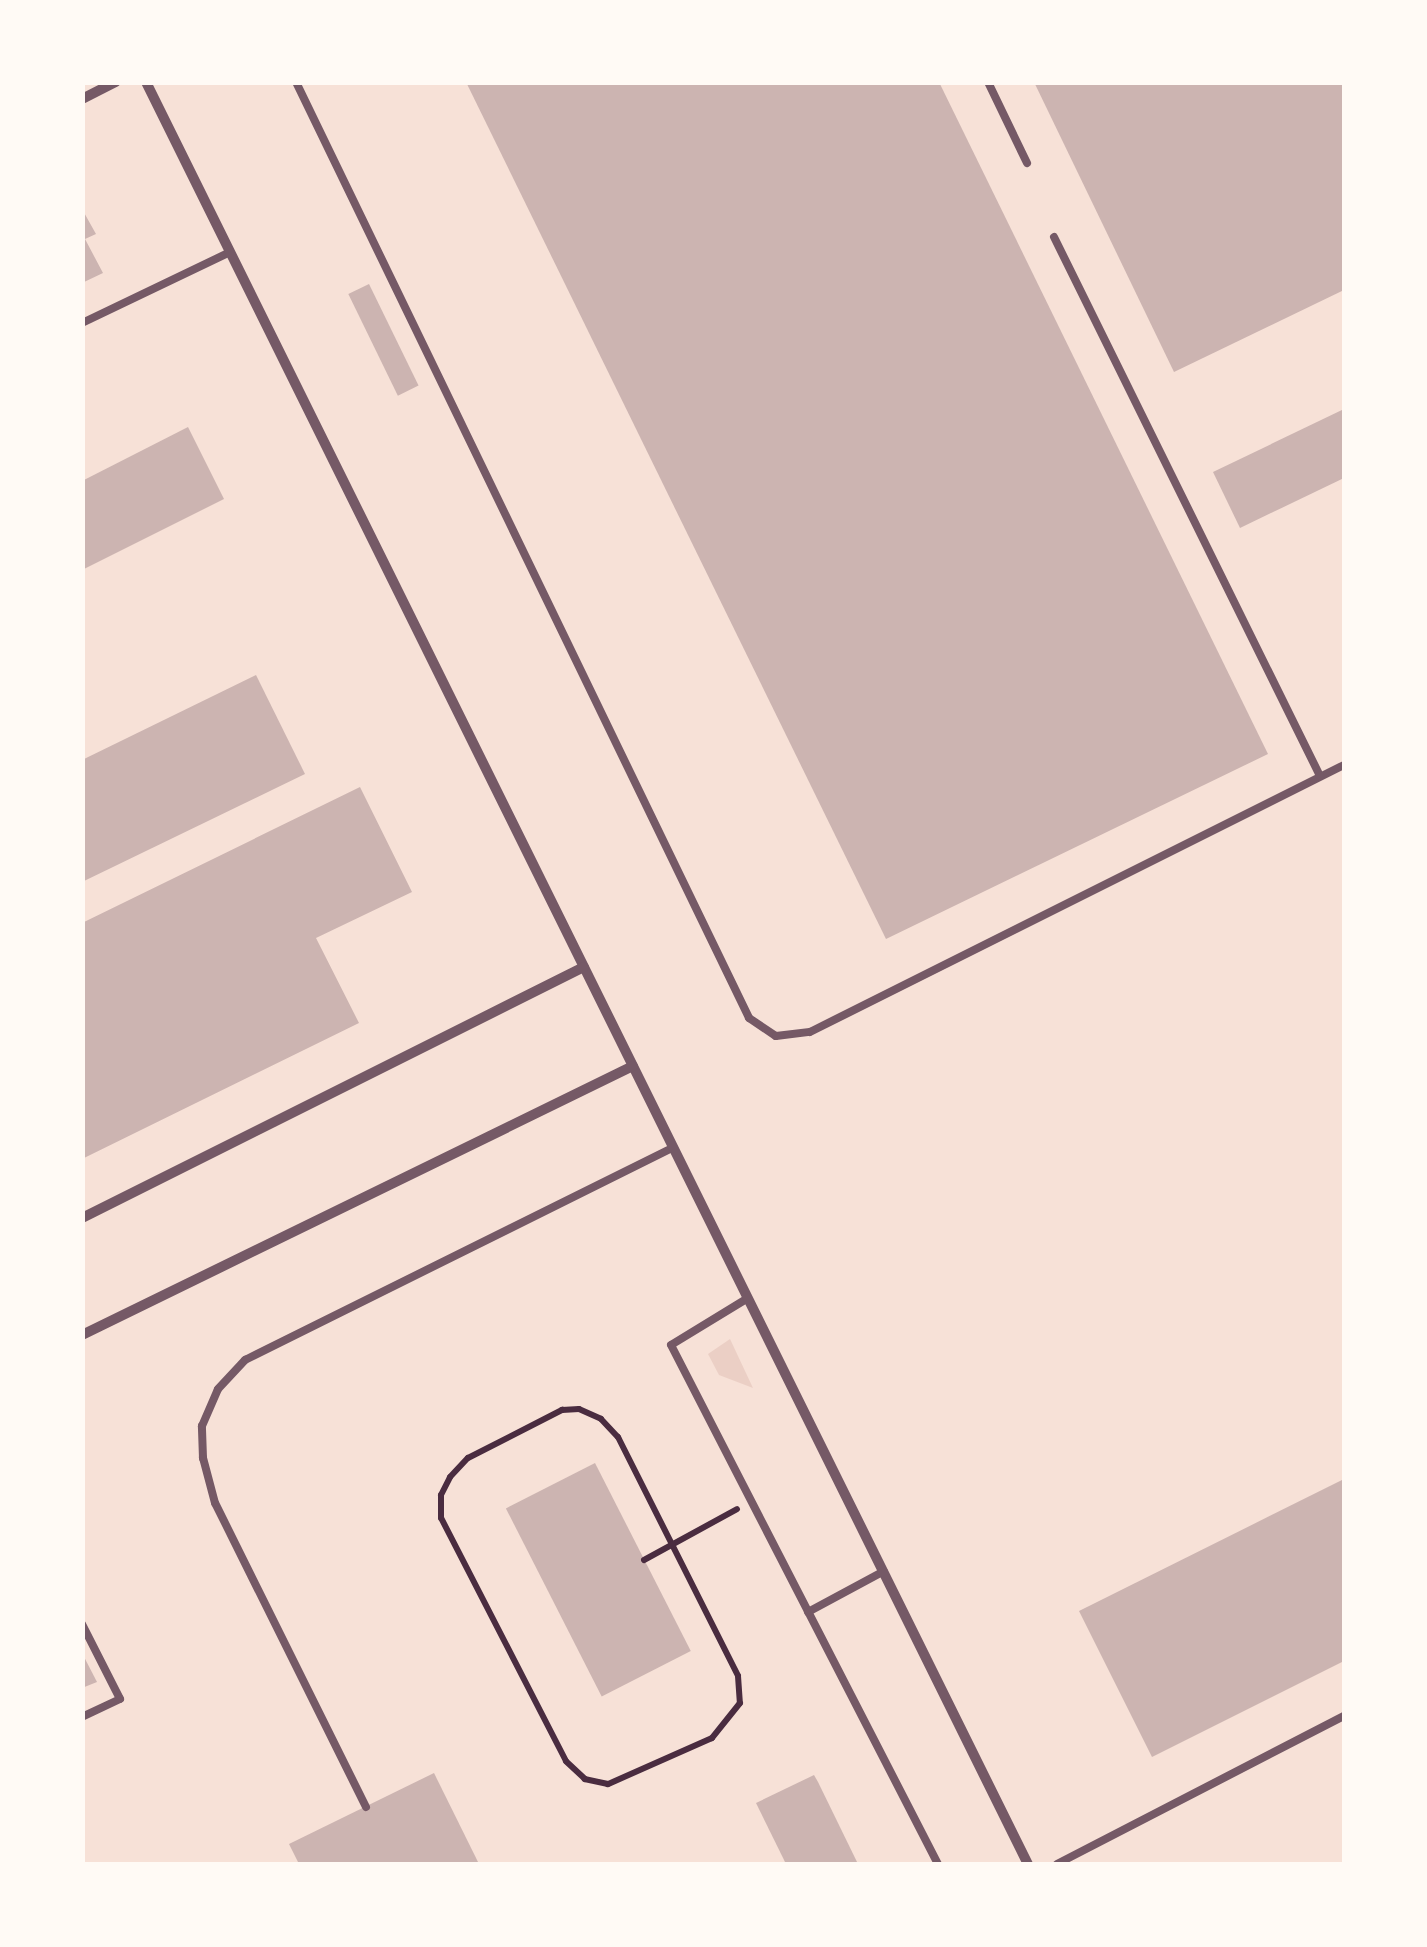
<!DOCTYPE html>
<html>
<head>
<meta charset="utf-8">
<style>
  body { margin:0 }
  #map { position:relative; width:1427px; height:1947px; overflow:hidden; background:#f7e1d7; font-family:"Space Grotesk",sans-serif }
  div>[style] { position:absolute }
  .green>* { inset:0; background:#ebcfc5 }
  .building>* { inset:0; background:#ccb4b1; transform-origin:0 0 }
  .path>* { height:6px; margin:-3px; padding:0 3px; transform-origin:3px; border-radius:3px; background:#4a2c40 }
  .service>* { height:8px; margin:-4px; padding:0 4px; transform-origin:4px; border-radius:4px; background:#755966 }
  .minor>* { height:10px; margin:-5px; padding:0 5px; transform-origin:5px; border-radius:5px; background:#755966 }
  span { translate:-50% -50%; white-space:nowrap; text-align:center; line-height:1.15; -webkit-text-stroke:8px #fffaf5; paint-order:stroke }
  .frame { position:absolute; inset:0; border:85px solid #fffaf5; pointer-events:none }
</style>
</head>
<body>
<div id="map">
  <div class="green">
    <i style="clip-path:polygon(730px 1339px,753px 1388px,719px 1375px,708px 1354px)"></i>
  </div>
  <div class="building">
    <i style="clip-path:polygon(466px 82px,939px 82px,1268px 754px,886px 939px)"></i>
    <i style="clip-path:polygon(1034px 82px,1344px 82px,1344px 290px,1174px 372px)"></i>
    <i style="clip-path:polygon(82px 209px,96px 234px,85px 239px,103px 273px,82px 283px)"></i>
    <i style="left:369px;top:284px;width:113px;height:23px;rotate:64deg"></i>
    <i style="clip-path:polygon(1344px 409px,1344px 478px,1240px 528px,1213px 472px)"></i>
    <i style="clip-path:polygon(188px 427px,224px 499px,82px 570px,82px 481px)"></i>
    <i style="clip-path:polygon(256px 675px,305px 774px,82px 882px,82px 760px)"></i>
    <i style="clip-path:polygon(360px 787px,412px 892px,316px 938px,359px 1023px,82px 1159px,82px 923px)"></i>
    <i style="left:595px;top:1463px;width:211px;height:100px;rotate:63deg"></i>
    <i style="clip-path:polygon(1344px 1479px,1344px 1661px,1152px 1757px,1079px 1611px)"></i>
    <i style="clip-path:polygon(82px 1653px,97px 1682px,82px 1688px)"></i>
    <i style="clip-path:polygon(434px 1773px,479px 1864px,299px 1864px,289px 1844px)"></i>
    <i style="clip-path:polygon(814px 1775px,818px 1782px,858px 1864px,786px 1864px,756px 1803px)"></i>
  </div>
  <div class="path">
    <i style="left:579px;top:1409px;width:24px;rotate:24deg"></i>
    <i style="left:601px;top:1419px;width:25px;rotate:47deg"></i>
    <i style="left:618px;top:1437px;width:267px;rotate:63.3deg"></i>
    <i style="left:738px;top:1676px;width:27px;rotate:86deg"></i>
    <i style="left:740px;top:1703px;width:45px;rotate:128.7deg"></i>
    <i style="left:712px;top:1738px;width:114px;rotate:156.1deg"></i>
    <i style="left:608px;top:1784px;width:24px;rotate:-168deg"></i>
    <i style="left:585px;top:1779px;width:26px;rotate:-137deg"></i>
    <i style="left:566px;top:1761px;width:273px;rotate:-117.2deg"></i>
    <i style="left:441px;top:1518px;width:23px;rotate:-90deg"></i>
    <i style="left:441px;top:1495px;width:20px;rotate:-63deg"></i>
    <i style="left:450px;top:1477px;width:26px;rotate:-47deg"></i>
    <i style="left:468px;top:1458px;width:106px;rotate:-27.1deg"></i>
    <i style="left:562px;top:1410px;width:17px;rotate:-3deg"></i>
    <i style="left:644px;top:1560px;width:106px;rotate:-28.7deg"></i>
  </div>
  <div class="service">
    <i style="left:296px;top:82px;width:1040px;rotate:64.17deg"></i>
    <i style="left:749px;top:1018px;width:32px;rotate:34deg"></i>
    <i style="left:776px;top:1036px;width:34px;rotate:-7deg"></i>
    <i style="left:810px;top:1032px;width:597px;rotate:-26.57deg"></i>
    <i style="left:988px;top:82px;width:90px;rotate:64.3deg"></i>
    <i style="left:1054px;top:237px;width:601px;rotate:63.73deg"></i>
    <i style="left:82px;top:323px;width:164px;rotate:-25.6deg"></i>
    <i style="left:748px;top:1298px;width:90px;rotate:148.6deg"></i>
    <i style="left:671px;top:1345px;width:584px;rotate:62.78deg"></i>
    <i style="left:808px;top:1612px;width:86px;rotate:-28.3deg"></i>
    <i style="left:82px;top:1624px;width:84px;rotate:63.1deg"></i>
    <i style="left:120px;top:1699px;width:42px;rotate:154.7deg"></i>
    <i style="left:366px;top:1807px;width:339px;rotate:-116.4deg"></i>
    <i style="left:215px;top:1503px;width:47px;rotate:-104.9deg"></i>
    <i style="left:203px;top:1458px;width:32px;rotate:-92deg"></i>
    <i style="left:202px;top:1426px;width:40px;rotate:-66.6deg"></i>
    <i style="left:218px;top:1389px;width:40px;rotate:-47deg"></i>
    <i style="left:245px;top:1360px;width:478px;rotate:-26.4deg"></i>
    <i style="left:1057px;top:1864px;width:323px;rotate:-27.3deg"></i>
  </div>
  <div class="minor">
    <i style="left:146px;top:82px;width:1988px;rotate:63.67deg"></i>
    <i style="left:82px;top:99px;width:38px;rotate:-27deg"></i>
    <i style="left:82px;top:1218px;width:561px;rotate:-26.57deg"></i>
    <i style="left:82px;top:1335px;width:613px;rotate:-26.02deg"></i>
  </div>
  <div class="frame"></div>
</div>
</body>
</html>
